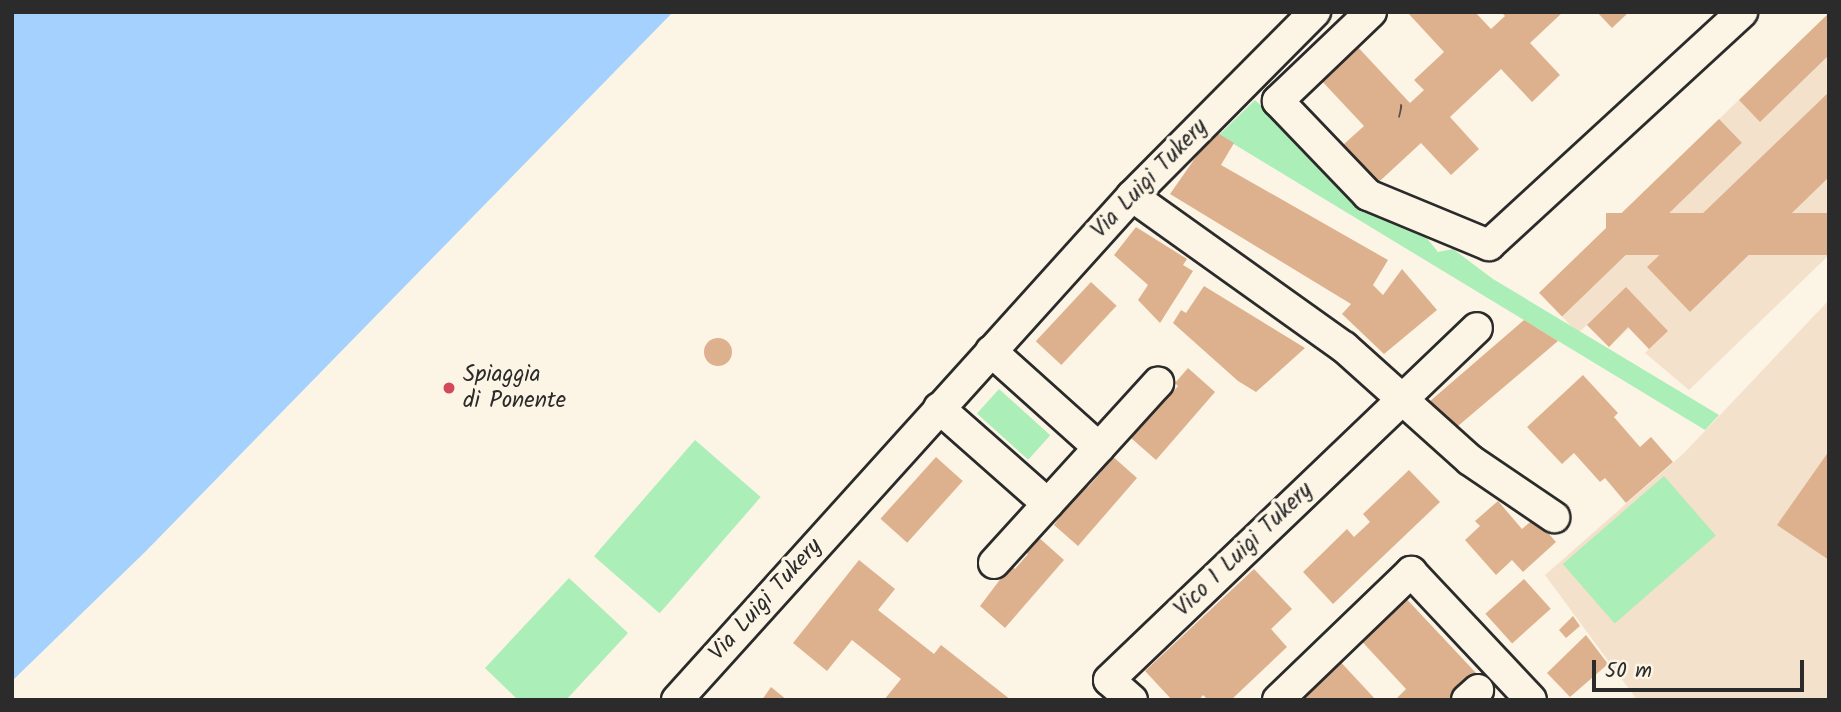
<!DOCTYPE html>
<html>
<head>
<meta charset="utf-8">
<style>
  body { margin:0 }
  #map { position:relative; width:1841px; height:712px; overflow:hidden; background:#fcf5e5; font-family:Kalam,sans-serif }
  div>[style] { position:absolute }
  .built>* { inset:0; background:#f3e1cb }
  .green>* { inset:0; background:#abeeb8; transform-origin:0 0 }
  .water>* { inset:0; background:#a4d1fe }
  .building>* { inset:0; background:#deb18e; transform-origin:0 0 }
  .round { border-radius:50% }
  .roads { filter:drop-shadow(2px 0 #2b2b2b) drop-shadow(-2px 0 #2b2b2b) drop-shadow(0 2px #2b2b2b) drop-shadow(0 -2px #2b2b2b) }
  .minor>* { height:30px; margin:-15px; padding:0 15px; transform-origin:15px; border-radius:15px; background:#fcf5e5 }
  .dots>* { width:19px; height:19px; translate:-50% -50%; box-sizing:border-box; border:4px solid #fcf5e5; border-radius:50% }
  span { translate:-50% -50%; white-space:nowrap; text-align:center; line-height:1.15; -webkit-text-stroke:7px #fcf5e5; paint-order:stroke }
  .number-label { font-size:19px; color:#584c44 }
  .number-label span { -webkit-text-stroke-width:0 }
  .street-label { font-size:23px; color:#2b2b2b }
  .poi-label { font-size:23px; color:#2b2b2b }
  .left { translate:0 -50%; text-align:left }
  .frame { position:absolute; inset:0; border:14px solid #2b2b2b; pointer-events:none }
  .scale { position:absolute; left:1592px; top:660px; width:212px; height:32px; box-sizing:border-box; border:4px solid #2b2b2b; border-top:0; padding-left:9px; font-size:21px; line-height:24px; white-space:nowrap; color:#2b2b2b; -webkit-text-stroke:5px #fcf5e5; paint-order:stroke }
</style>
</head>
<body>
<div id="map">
  <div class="built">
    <i style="clip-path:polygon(1829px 13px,1829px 255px,1689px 390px,1645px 353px,1649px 349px,1629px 328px,1609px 347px,1587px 325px,1578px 333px,1539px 293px)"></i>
    <i style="clip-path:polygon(1829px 300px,1829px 700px,1637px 700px,1545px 575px,1684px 453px)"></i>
  </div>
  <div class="green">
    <i style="clip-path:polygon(1255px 100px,1379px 212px,1416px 225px,1438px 252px,1453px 249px,1493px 279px,1719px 415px,1705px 430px,1219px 135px)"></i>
    <i style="left:999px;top:389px;width:69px;height:33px;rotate:42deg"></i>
    <i style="left:695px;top:440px;width:87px;height:154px;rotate:41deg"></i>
    <i style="left:1664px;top:476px;width:79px;height:134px;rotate:49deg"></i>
    <i style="clip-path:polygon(569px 578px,628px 633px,566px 700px,518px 700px,485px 668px)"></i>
  </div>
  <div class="water">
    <i style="clip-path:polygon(12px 12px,673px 12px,146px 551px,12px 681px)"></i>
  </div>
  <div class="building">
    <i style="clip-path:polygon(1407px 12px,1475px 12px,1491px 29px,1505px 16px,1501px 12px,1563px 12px,1530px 43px,1560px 75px,1532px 102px,1501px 69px,1450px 117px,1479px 149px,1451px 175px,1421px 143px,1369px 191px,1334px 153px,1364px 126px,1319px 78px,1355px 44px,1410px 103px,1424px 90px,1414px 80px,1444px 52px)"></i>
    <i style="clip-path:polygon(1597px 12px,1629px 12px,1612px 28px)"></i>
    <i style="clip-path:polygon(1829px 13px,1829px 55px,1760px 122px,1739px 100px)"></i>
    <i style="clip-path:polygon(1829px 92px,1829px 177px,1690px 312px,1647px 267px)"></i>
    <i style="left:1719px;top:119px;width:33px;height:250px;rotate:46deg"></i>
    <i style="clip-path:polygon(1214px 131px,1234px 143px,1221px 165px,1388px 260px,1373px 285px,1383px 295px,1402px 269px,1437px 310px,1384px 354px,1342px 314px,1351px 304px,1170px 194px)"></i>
    <i style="left:1829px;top:213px;width:42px;height:223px;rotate:90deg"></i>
    <i style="clip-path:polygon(1136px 227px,1187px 259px,1183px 265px,1193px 271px,1160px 323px,1138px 300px,1148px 285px,1114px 255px)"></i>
    <i style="left:1091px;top:282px;width:35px;height:81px;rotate:43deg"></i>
    <i style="clip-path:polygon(1204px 286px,1305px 348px,1256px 392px,1238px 381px,1173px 323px,1181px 310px,1186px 313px)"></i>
    <i style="clip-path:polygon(1626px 287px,1668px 331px,1649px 349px,1628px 327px,1609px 347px,1587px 325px)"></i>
    <i style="clip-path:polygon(1524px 320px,1558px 341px,1458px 426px,1429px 402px)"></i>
    <i class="round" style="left:704px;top:338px;width:28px;height:28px"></i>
    <i style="clip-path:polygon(1188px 368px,1215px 392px,1156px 460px,1131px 438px,1161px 397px,1165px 401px,1178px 386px,1175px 383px)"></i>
    <i style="clip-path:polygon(1583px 375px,1618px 413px,1614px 417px,1640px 447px,1651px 437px,1673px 462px,1626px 503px,1605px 478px,1600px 482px,1574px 453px,1562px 464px,1527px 427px)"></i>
    <i style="clip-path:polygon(1829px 451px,1829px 560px,1777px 525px)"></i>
    <i style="clip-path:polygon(1110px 454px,1137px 478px,1078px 546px,1054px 525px,1083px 484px,1088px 487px,1101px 472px,1097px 469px)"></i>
    <i style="left:936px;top:457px;width:36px;height:83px;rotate:42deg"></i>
    <i style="clip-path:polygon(1409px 470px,1440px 502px,1333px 604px,1303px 572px,1347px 529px,1354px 537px,1370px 522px,1363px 514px)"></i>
    <i style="clip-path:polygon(1498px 501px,1522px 529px,1535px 518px,1556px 542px,1523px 572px,1512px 560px,1496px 575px,1465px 540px,1480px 526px,1475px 521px)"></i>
    <i style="clip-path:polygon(1037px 536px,1064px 560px,1005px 628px,980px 606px,1011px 565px,1015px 569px,1028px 554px,1024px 551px)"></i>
    <i style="clip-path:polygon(859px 560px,895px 589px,878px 610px,934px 654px,941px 645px,1011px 700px,884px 700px,901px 679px,852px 640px,827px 671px,793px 643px)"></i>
    <i style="clip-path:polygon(1254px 569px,1292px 609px,1271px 629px,1287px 647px,1231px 700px,1208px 700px,1203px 695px,1199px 700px,1172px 700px,1145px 671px)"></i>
    <i style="left:1524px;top:579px;width:40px;height:52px;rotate:48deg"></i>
    <i style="clip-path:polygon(1400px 592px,1477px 674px,1450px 700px,1395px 700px,1406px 689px,1355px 634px)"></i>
    <i style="clip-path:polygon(1573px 616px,1580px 626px,1566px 638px,1559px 630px)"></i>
    <i style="clip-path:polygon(1586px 635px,1608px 664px,1570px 697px,1547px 673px)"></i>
    <i style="clip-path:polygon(1336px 657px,1376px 700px,1291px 700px)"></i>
    <i style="clip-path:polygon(771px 687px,787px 700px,762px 700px)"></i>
  </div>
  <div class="roads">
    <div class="minor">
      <i style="left:1371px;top:12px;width:129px;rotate:136.3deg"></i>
      <i style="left:1278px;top:101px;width:130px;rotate:46.2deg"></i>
      <i style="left:1368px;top:195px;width:131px;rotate:22.5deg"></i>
      <i style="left:1489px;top:245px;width:344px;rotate:-42.6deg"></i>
      <i style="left:1132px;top:196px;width:260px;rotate:35.5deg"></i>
      <i style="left:1344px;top:347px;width:169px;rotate:41.9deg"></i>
      <i style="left:1470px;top:460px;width:102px;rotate:34.2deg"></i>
      <i style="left:991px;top:351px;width:145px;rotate:41.9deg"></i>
      <i style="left:939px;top:408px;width:145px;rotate:41.4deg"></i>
      <i style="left:994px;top:563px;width:244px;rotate:-47.7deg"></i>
      <i style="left:677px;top:700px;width:679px;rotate:-47.92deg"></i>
      <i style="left:1132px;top:196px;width:260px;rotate:-45.2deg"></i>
      <i style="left:1132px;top:700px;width:30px;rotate:-139deg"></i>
      <i style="left:1109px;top:680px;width:509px;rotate:-43.73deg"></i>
      <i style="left:1278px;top:700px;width:185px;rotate:-43.9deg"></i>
      <i style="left:1411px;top:572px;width:175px;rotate:46.8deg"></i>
      <i style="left:1467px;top:700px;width:15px;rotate:-42deg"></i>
    </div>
  </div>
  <div class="dots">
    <i style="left:449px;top:388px;background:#d1495b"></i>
  </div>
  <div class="number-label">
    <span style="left:1400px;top:114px">1</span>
  </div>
  <div class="street-label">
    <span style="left:1150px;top:179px;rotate:-46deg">Via Luigi Tukery</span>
    <span style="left:1244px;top:550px;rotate:-44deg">Vico 1 Luigi Tukery</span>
    <span style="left:766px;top:600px;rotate:-48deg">Via Luigi Tukery</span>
  </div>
  <div class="poi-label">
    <span class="left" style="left:463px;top:388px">Spiaggia<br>di Ponente</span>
  </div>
  <div class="frame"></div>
  <div class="scale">50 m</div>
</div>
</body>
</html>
